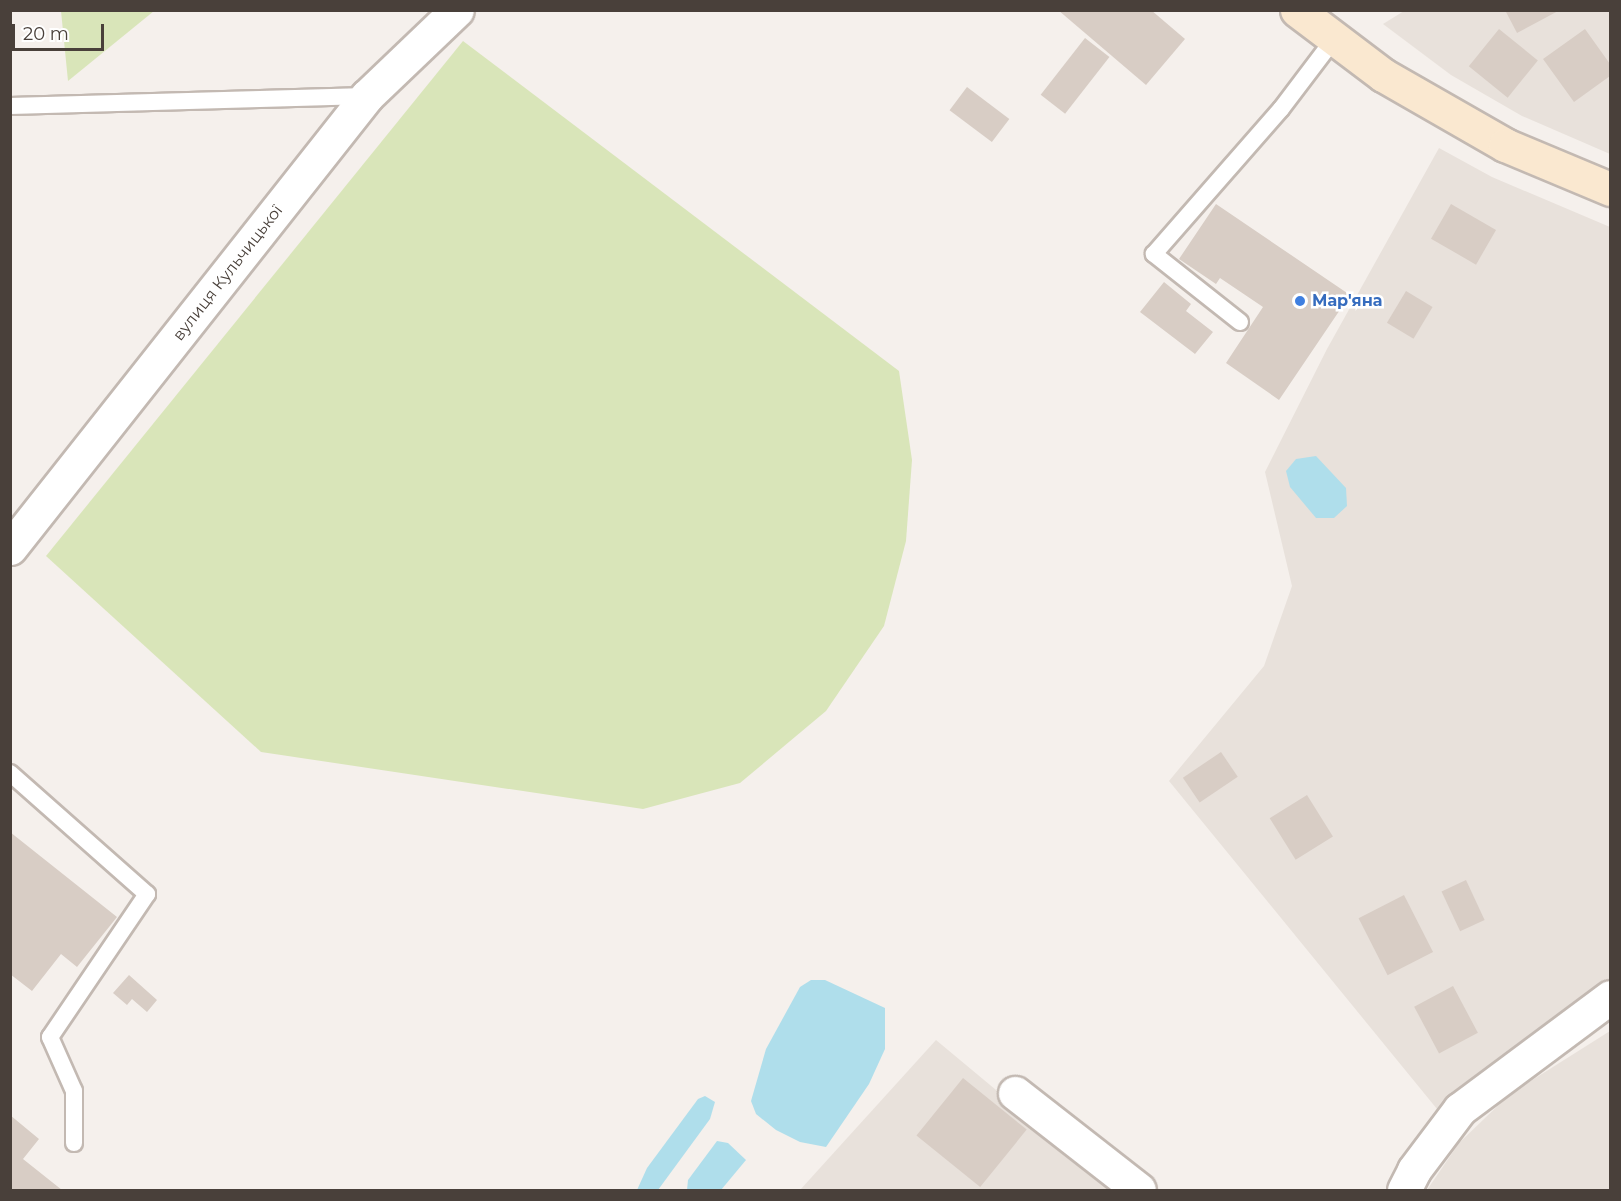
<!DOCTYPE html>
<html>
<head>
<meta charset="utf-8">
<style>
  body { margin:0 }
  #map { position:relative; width:1621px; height:1201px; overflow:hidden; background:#f5f0ec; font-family:Montserrat,sans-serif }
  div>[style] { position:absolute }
  .residential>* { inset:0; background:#e8e1db }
  .green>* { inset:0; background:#d9e5b9 }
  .water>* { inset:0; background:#afdeeb }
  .building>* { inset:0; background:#d8cdc5; transform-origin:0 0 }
  .roads { filter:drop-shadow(2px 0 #c3b9b2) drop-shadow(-2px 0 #c3b9b2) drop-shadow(0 2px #c3b9b2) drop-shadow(0 -2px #c3b9b2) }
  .lane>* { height:16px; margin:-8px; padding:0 8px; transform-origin:8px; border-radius:8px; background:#fff }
  .street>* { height:33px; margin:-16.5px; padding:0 16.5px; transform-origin:16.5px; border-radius:16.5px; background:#fff }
  .secondary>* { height:33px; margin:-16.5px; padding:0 16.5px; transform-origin:16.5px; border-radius:16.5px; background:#fae8d0 }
  .dots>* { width:16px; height:16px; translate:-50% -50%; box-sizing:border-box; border:3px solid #fff; border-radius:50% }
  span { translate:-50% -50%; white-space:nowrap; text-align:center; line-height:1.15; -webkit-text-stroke:5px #fff; paint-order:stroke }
  .street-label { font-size:16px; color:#49403a }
  .shop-label { font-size:16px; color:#366cbe; font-weight:700 }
  .left { translate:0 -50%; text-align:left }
  .frame { position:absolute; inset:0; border:12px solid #49403a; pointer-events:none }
  .scale { position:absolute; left:12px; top:24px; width:92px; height:27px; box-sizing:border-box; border:3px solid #49403a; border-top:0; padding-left:8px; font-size:18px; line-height:21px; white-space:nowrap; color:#49403a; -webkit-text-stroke:4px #fff; paint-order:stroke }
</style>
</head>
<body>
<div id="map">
  <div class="residential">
    <i style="clip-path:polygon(1404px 11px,1610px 11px,1610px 154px,1522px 116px,1451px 75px,1383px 24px)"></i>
    <i style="clip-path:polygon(1439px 148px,1492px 177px,1610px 227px,1610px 992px,1437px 1109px,1169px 781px,1264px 666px,1292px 586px,1265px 472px,1327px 349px)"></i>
    <i style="clip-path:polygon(1610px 1031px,1610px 1190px,1427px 1190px,1459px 1143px,1510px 1094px)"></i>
    <i style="clip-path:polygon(936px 1040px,1116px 1190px,800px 1190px)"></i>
  </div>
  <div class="green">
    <i style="clip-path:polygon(61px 11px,61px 10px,154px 11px,68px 81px)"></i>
    <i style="clip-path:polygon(463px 41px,899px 371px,912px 460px,906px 541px,884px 626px,826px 711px,740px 783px,643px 809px,261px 752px,46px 556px)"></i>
  </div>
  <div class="water">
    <i style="clip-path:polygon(1316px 456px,1346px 488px,1347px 506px,1334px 518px,1316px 518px,1290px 487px,1286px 471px,1296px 459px)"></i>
    <i style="clip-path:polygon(811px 980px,825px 980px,885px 1008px,885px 1049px,869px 1084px,826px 1147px,800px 1142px,776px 1130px,756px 1114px,751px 1101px,766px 1049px,800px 987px)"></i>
    <i style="clip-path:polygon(705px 1096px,715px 1102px,710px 1119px,658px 1190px,637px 1190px,647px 1168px,698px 1099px)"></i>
    <i style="clip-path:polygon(717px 1141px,728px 1143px,746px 1160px,721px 1190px,687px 1190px,688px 1180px)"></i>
  </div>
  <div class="building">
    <i style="clip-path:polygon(1058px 10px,1151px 10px,1185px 39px,1146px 85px)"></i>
    <i style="clip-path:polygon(1505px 10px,1560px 10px,1517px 33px)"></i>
    <i style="left:1499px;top:29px;width:50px;height:48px;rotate:39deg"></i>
    <i style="clip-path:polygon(1585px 29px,1610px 64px,1610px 76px,1574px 102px,1543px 59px)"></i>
    <i style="left:1085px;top:38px;width:31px;height:72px;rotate:38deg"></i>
    <i style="left:967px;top:87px;width:53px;height:29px;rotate:37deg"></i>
    <i style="clip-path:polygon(1216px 204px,1350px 295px,1279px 400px,1226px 363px,1263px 307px,1220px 278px,1216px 284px,1179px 259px)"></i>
    <i style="left:1451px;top:204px;width:52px;height:40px;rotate:30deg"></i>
    <i style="clip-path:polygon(1164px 282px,1191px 304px,1186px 311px,1213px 332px,1195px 354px,1140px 312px)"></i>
    <i style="left:1406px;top:291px;width:31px;height:37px;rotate:31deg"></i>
    <i style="left:1221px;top:752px;width:30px;height:46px;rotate:56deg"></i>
    <i style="left:1307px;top:795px;width:49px;height:44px;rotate:58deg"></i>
    <i style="clip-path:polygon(10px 832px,117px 917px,77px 967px,61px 954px,32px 991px,10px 974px)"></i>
    <i style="left:1466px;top:880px;width:44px;height:27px;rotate:65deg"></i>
    <i style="left:1404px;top:895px;width:64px;height:51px;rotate:63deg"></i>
    <i style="clip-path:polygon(129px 975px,157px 1000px,147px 1012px,132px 999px,127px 1005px,113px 993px)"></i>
    <i style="left:1453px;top:986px;width:53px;height:44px;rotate:62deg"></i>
    <i style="left:963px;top:1078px;width:82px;height:74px;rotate:39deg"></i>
    <i style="clip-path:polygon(10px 1115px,39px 1139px,23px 1159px,62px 1190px,10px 1190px)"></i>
  </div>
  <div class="roads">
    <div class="lane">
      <i style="left:10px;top:106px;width:357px;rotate:-1.6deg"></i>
      <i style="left:1240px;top:322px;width:110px;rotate:-141.7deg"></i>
      <i style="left:1154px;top:254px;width:193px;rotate:-48.8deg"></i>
      <i style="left:1281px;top:109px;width:88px;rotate:-52.9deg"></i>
      <i style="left:10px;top:773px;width:183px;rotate:41.5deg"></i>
      <i style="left:147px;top:894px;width:173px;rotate:124.1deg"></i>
      <i style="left:50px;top:1037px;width:59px;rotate:66deg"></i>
      <i style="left:74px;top:1091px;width:52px;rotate:90deg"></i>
    </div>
    <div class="street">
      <i style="left:10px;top:548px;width:576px;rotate:-51.7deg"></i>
      <i style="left:367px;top:96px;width:124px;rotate:-43.7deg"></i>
      <i style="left:1015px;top:1093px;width:157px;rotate:38deg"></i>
      <i style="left:1404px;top:1190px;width:22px;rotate:-63deg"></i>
      <i style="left:1414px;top:1170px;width:76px;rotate:-53deg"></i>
      <i style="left:1460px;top:1109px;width:187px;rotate:-36.7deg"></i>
    </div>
    <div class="secondary">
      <i style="left:1297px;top:10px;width:108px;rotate:37.1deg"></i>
      <i style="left:1383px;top:75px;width:141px;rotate:29.8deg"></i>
      <i style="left:1505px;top:145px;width:114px;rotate:22.7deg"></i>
    </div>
  </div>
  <div class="dots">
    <i style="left:1300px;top:301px;background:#3f7fe0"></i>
  </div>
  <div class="street-label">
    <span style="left:228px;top:273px;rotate:-52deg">вулиця Кульчицької</span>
  </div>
  <div class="shop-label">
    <span class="left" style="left:1312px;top:301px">Мар'яна</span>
  </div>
  <div class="frame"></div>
  <div class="scale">20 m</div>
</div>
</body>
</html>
